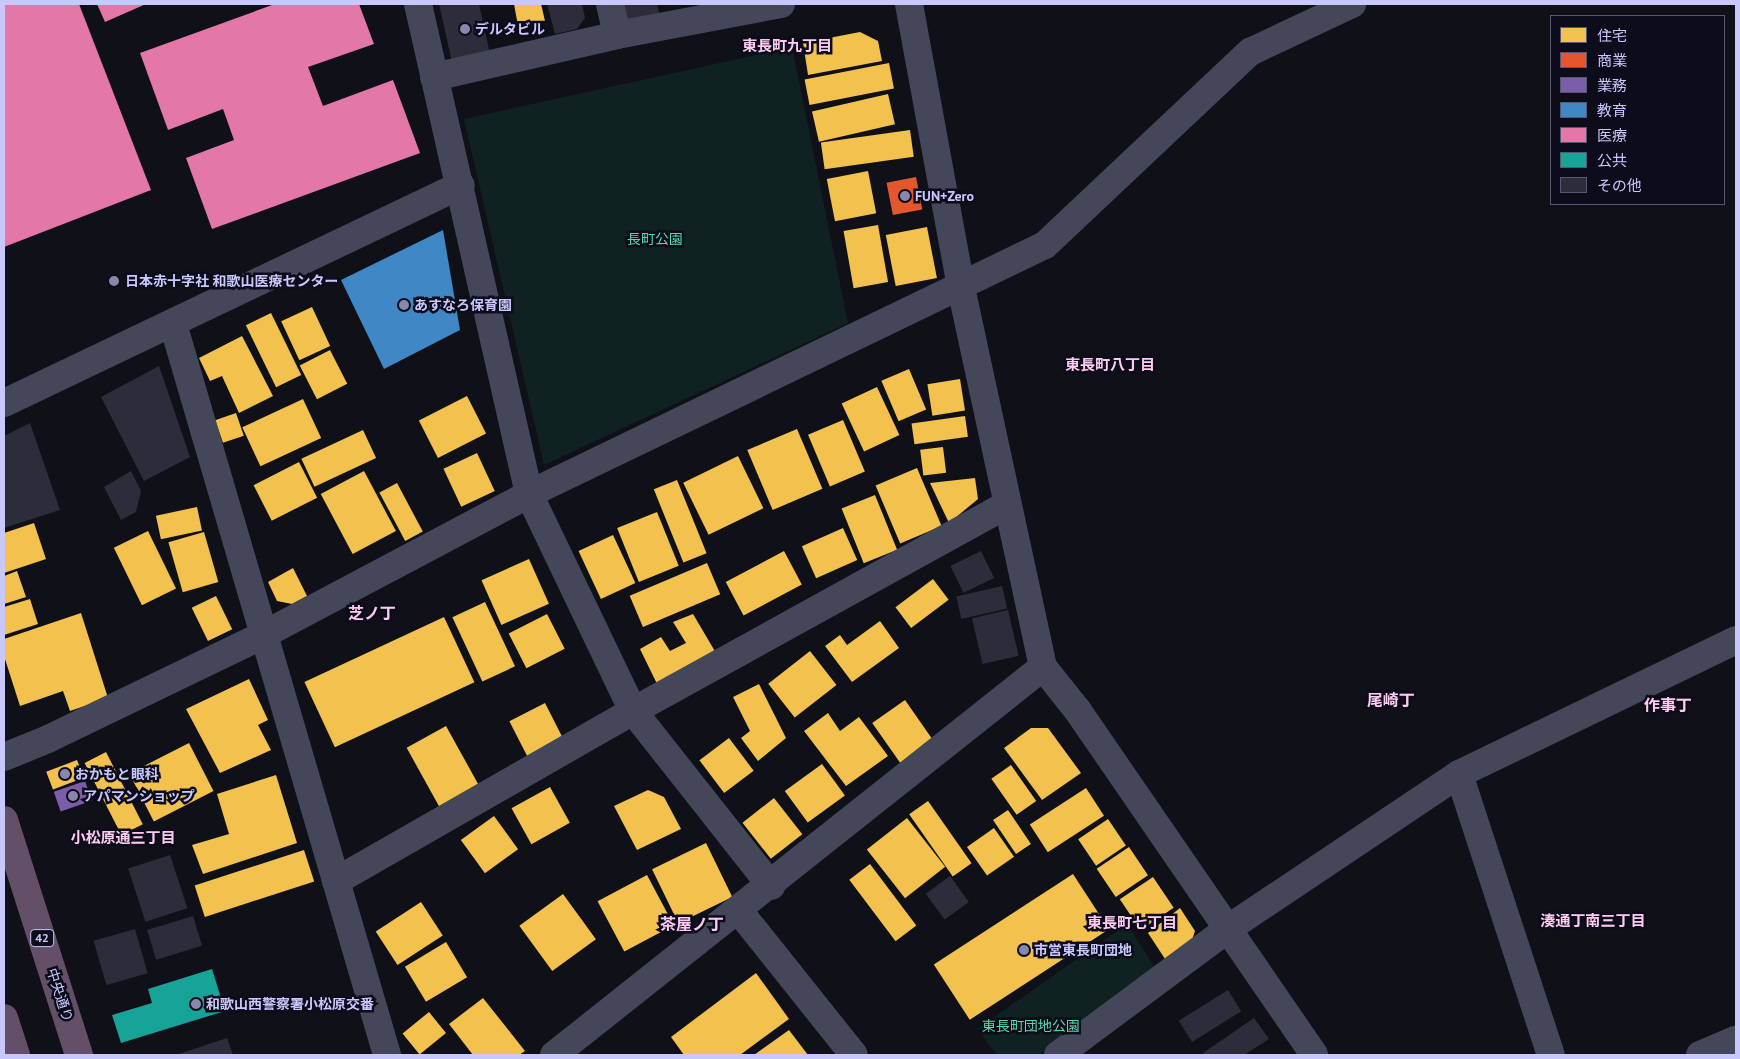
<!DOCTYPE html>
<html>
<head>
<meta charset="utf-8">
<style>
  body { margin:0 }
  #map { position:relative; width:1740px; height:1059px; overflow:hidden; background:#101018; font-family:"PT Sans","Noto Sans JP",sans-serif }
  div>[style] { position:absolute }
  .green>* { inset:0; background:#0f2221 }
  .homes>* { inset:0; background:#f2c14e; transform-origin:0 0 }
  .shops>* { inset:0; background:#e4572e; transform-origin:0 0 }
  .offices>* { inset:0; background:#7b5ea7; transform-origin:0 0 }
  .schools>* { inset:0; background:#3f88c5 }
  .health>* { inset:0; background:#e377a8 }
  .public>* { inset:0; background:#17a398 }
  .building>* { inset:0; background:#2d2c3b; transform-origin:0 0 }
  .street>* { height:28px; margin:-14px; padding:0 14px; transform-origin:14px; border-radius:14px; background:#444659 }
  .highway>* { height:28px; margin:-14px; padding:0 14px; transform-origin:14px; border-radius:14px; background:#635068 }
  .dots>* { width:14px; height:14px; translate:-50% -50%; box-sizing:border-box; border:2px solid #0c0c1b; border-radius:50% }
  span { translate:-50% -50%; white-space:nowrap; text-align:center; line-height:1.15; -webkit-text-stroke:5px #0c0c1b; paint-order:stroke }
  .shield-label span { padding:1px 4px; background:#0c0c1b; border:1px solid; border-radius:4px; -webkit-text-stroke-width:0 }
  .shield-label { font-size:12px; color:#c8c8fd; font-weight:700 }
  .poi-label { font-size:14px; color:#c8c8fd; font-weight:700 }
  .left { translate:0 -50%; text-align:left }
  .park-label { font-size:14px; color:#58d9a9 }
  .street-label { font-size:14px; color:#c8c8fd }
  .neighbourhood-label { font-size:15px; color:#fdcaf1; font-weight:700 }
  .quarter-label { font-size:16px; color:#fdcaf1; font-weight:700 }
  .frame { position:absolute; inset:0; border:5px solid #c8c8fd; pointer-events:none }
  .legend { position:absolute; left:1550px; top:15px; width:175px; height:190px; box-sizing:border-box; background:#0c0c1b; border:1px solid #575775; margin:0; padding:6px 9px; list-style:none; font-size:15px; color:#c8c8fd }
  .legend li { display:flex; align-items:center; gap:10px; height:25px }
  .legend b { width:25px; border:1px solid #575775 }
</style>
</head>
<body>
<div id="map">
  <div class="green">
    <i style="clip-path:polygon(792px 47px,848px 323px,544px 465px,464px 119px)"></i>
    <i style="clip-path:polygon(1127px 924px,1157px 971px,1039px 1055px,997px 1055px,977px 1029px)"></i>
  </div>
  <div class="homes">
    <i style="clip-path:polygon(514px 4px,541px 4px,545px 21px,518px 26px)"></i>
    <i style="clip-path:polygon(860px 32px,878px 41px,882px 61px,808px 75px,803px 43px)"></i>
    <i style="left:889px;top:63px;width:26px;height:86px;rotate:79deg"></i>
    <i style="left:888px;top:94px;width:31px;height:78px;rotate:77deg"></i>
    <i style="left:910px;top:130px;width:27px;height:90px;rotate:82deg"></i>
    <i style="left:868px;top:171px;width:43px;height:42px;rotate:79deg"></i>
    <i style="left:878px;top:225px;width:58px;height:35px;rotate:80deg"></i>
    <i style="left:927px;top:227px;width:52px;height:42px;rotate:79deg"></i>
    <i style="left:312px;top:307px;width:43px;height:34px;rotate:65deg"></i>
    <i style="left:271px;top:313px;width:69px;height:28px;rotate:64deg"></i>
    <i style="clip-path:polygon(242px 336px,273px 396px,239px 413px,222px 376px,210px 381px,199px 358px)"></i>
    <i style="left:330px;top:350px;width:38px;height:34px;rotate:63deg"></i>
    <i style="left:909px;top:369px;width:44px;height:30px;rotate:67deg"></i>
    <i style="left:960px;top:379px;width:32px;height:33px;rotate:81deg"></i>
    <i style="left:877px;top:387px;width:53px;height:39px;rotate:65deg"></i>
    <i style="left:467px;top:396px;width:42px;height:54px;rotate:63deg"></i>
    <i style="left:303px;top:399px;width:43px;height:67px;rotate:65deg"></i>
    <i style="left:236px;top:413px;width:24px;height:22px;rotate:71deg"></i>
    <i style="left:965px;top:416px;width:21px;height:54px;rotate:82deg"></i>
    <i style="left:843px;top:420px;width:56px;height:38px;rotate:67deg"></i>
    <i style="left:797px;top:429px;width:65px;height:54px;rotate:67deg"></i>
    <i style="left:363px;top:430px;width:31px;height:68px;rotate:65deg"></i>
    <i style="left:943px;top:447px;width:26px;height:23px;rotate:83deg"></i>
    <i style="left:477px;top:453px;width:42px;height:37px;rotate:65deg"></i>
    <i style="left:738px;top:456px;width:58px;height:61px;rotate:64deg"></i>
    <i style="left:299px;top:462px;width:40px;height:51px;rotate:63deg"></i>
    <i style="left:917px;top:468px;width:63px;height:45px;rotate:67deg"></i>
    <i style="left:364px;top:471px;width:68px;height:49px;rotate:62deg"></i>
    <i style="clip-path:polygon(975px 478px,978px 499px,949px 523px,930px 483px)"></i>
    <i style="left:677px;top:480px;width:79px;height:25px;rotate:68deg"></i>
    <i style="left:397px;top:483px;width:55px;height:20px;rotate:62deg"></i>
    <i style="left:875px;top:495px;width:59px;height:36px;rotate:68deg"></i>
    <i style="left:197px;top:507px;width:24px;height:42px;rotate:78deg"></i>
    <i style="left:657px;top:512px;width:58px;height:43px;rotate:68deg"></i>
    <i style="clip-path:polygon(34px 523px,46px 559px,4px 573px,4px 533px)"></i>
    <i style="left:843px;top:528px;width:35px;height:45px;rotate:66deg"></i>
    <i style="left:148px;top:531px;width:64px;height:38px;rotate:64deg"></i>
    <i style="left:204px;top:532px;width:52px;height:37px;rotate:74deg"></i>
    <i style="left:613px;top:535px;width:53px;height:38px;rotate:65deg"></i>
    <i style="left:784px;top:551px;width:38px;height:66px;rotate:62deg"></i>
    <i style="left:529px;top:559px;width:49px;height:52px;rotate:66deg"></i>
    <i style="left:707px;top:563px;width:34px;height:84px;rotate:67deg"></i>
    <i style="clip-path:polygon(293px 568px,307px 596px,292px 604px,277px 601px,268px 582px)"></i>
    <i style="clip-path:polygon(17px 571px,26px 597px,4px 604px,4px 576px)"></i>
    <i style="left:933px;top:579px;width:26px;height:47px;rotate:53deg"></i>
    <i style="left:216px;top:596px;width:37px;height:27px;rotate:64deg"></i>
    <i style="clip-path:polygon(30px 599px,38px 624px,4px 635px,4px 607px)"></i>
    <i style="left:485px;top:602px;width:71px;height:36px;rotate:65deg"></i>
    <i style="clip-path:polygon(81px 613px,108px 698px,70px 711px,63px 691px,20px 706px,4px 656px,4px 639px)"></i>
    <i style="left:547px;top:614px;width:39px;height:43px;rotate:63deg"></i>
    <i style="clip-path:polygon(693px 614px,716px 653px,659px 688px,640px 649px,661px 637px,670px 651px,686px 643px,673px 622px)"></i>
    <i style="left:444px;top:617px;width:72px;height:154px;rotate:65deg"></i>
    <i style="clip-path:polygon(880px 621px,899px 648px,852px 682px,825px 646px,840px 635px,847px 645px)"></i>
    <i style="left:810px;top:651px;width:43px;height:53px;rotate:52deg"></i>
    <i style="clip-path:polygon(249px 679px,268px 720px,258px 725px,271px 750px,220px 773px,186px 709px)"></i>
    <i style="clip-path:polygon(759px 684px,786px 738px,758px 761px,741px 738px,750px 731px,733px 697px)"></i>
    <i style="left:905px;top:700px;width:49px;height:40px;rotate:55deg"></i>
    <i style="left:545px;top:703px;width:42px;height:40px;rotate:63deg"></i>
    <i style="clip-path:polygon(828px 713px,840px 731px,859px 717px,888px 756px,846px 786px,804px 731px)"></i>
    <i style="left:446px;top:726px;width:68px;height:45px;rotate:61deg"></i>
    <i style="clip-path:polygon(1031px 728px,1048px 728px,1081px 773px,1042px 800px,1004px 748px)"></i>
    <i style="left:729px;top:738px;width:41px;height:37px;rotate:53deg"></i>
    <i style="left:189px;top:743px;width:54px;height:67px;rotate:63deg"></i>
    <i style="left:106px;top:752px;width:81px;height:24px;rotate:63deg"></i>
    <i style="left:77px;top:760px;width:19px;height:33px;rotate:69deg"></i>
    <i style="left:822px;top:764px;width:39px;height:46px;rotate:54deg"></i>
    <i style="left:1011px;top:765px;width:44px;height:24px;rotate:55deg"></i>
    <i style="clip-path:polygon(276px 775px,297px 843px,203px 874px,192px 845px,229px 834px,217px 794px)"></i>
    <i style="left:550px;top:787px;width:41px;height:44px;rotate:61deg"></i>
    <i style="left:1086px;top:788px;width:33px;height:67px;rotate:57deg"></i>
    <i style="clip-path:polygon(648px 790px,664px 797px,681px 829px,637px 850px,614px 806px)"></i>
    <i style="left:774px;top:798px;width:46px;height:40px;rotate:52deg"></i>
    <i style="left:928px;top:801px;width:76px;height:23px;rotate:55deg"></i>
    <i style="left:1008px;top:810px;width:41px;height:18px;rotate:56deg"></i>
    <i style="left:494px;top:816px;width:41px;height:41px;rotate:54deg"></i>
    <i style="left:907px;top:818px;width:62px;height:51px;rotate:52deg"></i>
    <i style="left:1108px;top:819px;width:32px;height:36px;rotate:56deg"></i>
    <i style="left:994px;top:828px;width:35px;height:33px;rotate:55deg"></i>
    <i style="left:706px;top:843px;width:60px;height:60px;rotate:64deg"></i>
    <i style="left:1129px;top:847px;width:34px;height:39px;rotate:56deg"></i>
    <i style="left:304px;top:850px;width:33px;height:115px;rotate:72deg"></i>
    <i style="left:870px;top:864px;width:77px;height:26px;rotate:53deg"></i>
    <i style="left:1073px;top:874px;width:66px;height:166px;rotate:57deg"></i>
    <i style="left:647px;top:875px;width:57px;height:56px;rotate:62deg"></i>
    <i style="left:1153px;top:877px;width:37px;height:40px;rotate:56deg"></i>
    <i style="left:563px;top:894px;width:56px;height:54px;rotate:54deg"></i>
    <i style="left:421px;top:902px;width:40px;height:54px;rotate:57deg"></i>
    <i style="clip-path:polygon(1180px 908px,1195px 931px,1190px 946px,1167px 962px,1148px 933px)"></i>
    <i style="left:446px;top:942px;width:41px;height:48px;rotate:59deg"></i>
    <i style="clip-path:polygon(756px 973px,789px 1019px,740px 1055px,684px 1055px,671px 1037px)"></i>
    <i style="clip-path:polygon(483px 998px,525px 1051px,519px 1055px,473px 1055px,449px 1024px)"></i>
    <i style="left:429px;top:1012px;width:27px;height:34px;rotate:51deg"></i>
    <i style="clip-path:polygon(789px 1030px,808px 1055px,754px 1055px)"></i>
  </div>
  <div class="shops">
    <i style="left:916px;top:177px;width:33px;height:30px;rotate:79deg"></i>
  </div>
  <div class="offices">
    <i style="left:85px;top:781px;width:21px;height:33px;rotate:71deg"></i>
  </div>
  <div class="schools">
    <i style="clip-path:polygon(443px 230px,460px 330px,384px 369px,341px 280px)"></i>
  </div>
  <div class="health">
    <i style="clip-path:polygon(4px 4px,79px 4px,151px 190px,4px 247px)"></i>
    <i style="clip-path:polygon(97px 4px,146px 4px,105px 22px)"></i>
    <i style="clip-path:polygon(275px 4px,359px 4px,374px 44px,308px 67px,323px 106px,393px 80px,420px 153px,212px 229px,186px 158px,234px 140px,223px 109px,168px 130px,140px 53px)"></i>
  </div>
  <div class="public">
    <i style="clip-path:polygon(212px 969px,225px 1011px,121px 1043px,112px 1015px,152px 1003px,148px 989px)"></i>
  </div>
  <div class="building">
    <i style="clip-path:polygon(439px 4px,479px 4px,490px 54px,452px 62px)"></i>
    <i style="clip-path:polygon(547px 4px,582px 4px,585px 18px,577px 29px,555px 34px)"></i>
    <i style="clip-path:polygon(624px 4px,657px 4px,660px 17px,628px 24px)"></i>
    <i style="clip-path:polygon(159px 366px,190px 457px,144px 481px,101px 397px)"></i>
    <i style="clip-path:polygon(30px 423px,60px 510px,4px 528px,4px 436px)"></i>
    <i style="clip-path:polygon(131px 471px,141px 491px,136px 512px,121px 520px,104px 487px)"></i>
    <i style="left:981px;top:551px;width:30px;height:34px;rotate:64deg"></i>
    <i style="left:1002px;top:586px;width:23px;height:47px;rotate:77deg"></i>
    <i style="left:1008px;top:610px;width:47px;height:37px;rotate:77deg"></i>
    <i style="left:170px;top:855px;width:56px;height:44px;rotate:72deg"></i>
    <i style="left:950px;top:876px;width:32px;height:30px;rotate:54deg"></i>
    <i style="left:193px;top:916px;width:31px;height:48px;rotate:73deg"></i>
    <i style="left:135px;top:929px;width:46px;height:43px;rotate:74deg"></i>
    <i style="left:1228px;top:990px;width:25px;height:58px;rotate:58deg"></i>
    <i style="clip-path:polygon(1254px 1018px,1269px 1039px,1244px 1055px,1204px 1055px,1203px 1053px)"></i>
    <i style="clip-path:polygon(227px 1038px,233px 1055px,176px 1055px)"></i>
  </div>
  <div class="street">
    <i style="left:418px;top:4px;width:502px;rotate:77.24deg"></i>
    <i style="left:529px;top:494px;width:241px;rotate:64.4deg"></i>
    <i style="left:633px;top:711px;width:223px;rotate:51.7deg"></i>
    <i style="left:610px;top:4px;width:32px;rotate:77deg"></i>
    <i style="left:909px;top:4px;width:284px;rotate:79.6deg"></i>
    <i style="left:960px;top:283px;width:393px;rotate:77.8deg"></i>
    <i style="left:1043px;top:667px;width:56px;rotate:51.5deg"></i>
    <i style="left:1078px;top:711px;width:417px;rotate:55.5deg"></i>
    <i style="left:434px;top:77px;width:188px;rotate:-12.9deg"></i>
    <i style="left:617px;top:35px;width:167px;rotate:-10.7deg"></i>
    <i style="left:173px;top:324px;width:762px;rotate:73.68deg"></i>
    <i style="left:4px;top:403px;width:506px;rotate:-25.5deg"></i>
    <i style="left:4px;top:757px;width:48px;rotate:-22.2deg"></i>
    <i style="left:48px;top:739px;width:239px;rotate:-25.8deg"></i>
    <i style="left:263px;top:635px;width:301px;rotate:-27.9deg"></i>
    <i style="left:529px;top:494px;width:573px;rotate:-25.76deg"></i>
    <i style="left:1045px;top:245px;width:282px;rotate:-43.3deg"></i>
    <i style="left:1250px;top:52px;width:113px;rotate:-25.2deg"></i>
    <i style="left:1459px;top:774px;width:296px;rotate:71.9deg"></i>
    <i style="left:336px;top:881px;width:342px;rotate:-29.8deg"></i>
    <i style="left:633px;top:711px;width:426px;rotate:-28.9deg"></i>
    <i style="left:739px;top:911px;width:184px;rotate:51.4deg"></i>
    <i style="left:554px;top:1055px;width:624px;rotate:-38.43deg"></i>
    <i style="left:1058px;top:1055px;width:213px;rotate:-36.6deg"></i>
    <i style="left:1229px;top:928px;width:277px;rotate:-33.8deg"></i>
    <i style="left:1459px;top:774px;width:308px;rotate:-25.8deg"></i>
    <i style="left:1700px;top:1055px;width:39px;rotate:-23deg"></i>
  </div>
  <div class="highway">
    <i style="left:4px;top:820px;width:247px;rotate:72.3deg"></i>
    <i style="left:4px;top:1018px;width:39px;rotate:72deg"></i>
  </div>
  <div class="dots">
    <i style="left:465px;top:29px;background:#8888ad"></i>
    <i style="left:905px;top:196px;background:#8888ad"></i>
    <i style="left:114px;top:281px;background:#8888ad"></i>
    <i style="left:404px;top:305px;background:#8888ad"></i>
    <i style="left:65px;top:774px;background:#8888ad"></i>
    <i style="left:73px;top:796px;background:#8888ad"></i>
    <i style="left:1024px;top:950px;background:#8888ad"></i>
    <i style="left:196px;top:1004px;background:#8888ad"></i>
  </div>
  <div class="shield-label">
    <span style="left:42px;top:938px">42</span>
  </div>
  <div class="poi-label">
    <span class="left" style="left:475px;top:29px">デルタビル</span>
    <span class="left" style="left:915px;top:196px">FUN+Zero</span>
    <span class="left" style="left:125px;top:281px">日本赤十字社 和歌山医療センター</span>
    <span class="left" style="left:414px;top:305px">あすなろ保育園</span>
    <span class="left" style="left:75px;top:774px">おかもと眼科</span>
    <span class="left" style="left:83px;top:796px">アパマンショップ</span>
    <span class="left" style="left:1034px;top:950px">市営東長町団地</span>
    <span class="left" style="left:206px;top:1004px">和歌山西警察署小松原交番</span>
  </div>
  <div class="park-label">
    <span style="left:655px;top:239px">長町公園</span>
    <span style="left:1031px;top:1026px">東長町団地公園</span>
  </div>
  <div class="street-label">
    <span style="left:60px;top:995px;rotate:72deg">中央通り</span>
  </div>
  <div class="neighbourhood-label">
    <span style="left:787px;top:46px">東長町九丁目</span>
    <span style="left:1110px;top:365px">東長町八丁目</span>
    <span style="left:123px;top:838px">小松原通三丁目</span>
    <span style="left:1593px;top:921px">湊通丁南三丁目</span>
    <span style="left:1132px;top:923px">東長町七丁目</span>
  </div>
  <div class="quarter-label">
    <span style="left:372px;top:613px">芝ノ丁</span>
    <span style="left:1391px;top:700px">尾崎丁</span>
    <span style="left:1668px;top:705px">作事丁</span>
    <span style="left:692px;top:924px">茶屋ノ丁</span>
  </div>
  <div class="frame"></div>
  <ul class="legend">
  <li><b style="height:14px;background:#f2c14e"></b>住宅</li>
  <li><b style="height:14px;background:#e4572e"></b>商業</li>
  <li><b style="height:14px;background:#7b5ea7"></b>業務</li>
  <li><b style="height:14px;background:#3f88c5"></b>教育</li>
  <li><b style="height:14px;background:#e377a8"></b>医療</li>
  <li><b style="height:14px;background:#17a398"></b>公共</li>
  <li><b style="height:14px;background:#2d2c3b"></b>その他</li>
  </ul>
</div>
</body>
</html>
